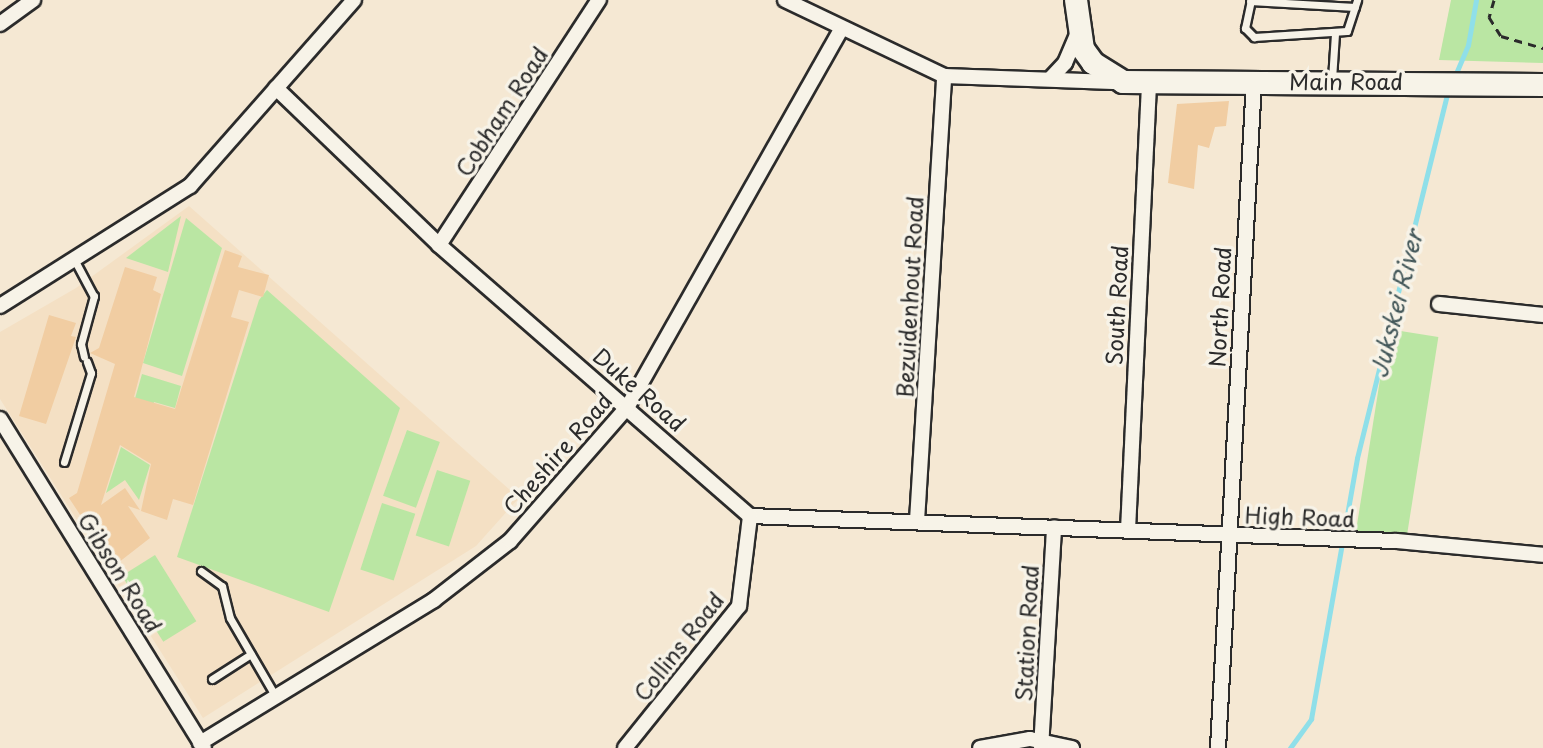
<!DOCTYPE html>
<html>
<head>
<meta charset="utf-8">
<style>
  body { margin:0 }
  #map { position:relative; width:1543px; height:748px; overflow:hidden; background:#f5e8d3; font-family:"Playpen Sans",sans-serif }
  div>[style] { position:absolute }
  .built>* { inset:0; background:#f4e0c4 }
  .green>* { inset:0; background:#bae6a3; transform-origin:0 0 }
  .stream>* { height:5px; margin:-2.5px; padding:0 2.5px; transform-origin:2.5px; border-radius:2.5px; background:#8fdfe9 }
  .building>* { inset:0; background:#f1cda2 }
  .path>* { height:3px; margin-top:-1.5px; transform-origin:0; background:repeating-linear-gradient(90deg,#2b2b2b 0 8px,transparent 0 14px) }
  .roads { filter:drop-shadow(2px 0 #2b2b2b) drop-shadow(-2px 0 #2b2b2b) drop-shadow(0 2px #2b2b2b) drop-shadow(0 -2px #2b2b2b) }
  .service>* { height:7px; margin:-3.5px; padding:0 3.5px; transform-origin:3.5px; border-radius:3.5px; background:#f7f3e8 }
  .minor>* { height:14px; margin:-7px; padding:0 7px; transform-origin:7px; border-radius:7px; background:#f7f3e8 }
  .secondary>* { height:22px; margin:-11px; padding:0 11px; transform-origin:11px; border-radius:11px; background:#f7f3e8 }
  span { translate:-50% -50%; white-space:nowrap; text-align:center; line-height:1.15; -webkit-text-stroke:7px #f7f3e8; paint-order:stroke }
  .street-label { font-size:22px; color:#2b2b2b }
  .water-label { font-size:24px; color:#44585a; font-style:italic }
</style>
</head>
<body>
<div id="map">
  <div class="built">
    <i style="clip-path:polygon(189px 206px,519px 498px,476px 546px,203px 718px,0 399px,0 332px,76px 288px)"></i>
  </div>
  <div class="green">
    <i style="clip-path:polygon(1451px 0,1543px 0,1543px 63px,1439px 60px)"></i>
    <i style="clip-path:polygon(181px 216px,168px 272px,126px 258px)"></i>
    <i style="clip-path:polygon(186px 218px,222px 248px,182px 376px,143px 363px)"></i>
    <i style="clip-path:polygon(267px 290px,400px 408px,329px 612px,177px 557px,259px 300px)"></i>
    <i style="left:1388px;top:329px;width:51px;height:215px;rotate:9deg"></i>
    <i style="clip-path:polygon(142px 374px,181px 386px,175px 408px,154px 402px,139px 452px,124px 437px)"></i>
    <i style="left:407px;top:430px;width:35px;height:70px;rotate:20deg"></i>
    <i style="clip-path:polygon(121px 447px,150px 465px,139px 500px,125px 480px,106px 493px)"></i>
    <i style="left:437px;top:470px;width:35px;height:69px;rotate:18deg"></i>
    <i style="left:382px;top:503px;width:35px;height:70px;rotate:18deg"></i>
    <i style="left:155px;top:555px;width:78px;height:39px;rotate:58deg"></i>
  </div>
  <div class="stream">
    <i style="left:1454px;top:78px;width:36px;rotate:-67deg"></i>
    <i style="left:1468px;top:45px;width:46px;rotate:-79.9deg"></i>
    <i style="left:1290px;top:748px;width:36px;rotate:-54deg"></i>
    <i style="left:1311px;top:719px;width:265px;rotate:-80deg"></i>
    <i style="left:1357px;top:458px;width:378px;rotate:-76.1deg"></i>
  </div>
  <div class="building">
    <i style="clip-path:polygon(1229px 101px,1226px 126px,1215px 127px,1209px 148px,1198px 145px,1194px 189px,1168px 183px,1177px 104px)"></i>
    <i style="clip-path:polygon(225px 250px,242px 256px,238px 267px,269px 275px,263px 297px,239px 290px,231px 317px,249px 322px,193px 505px,173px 499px,167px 520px,141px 511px,151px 464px,120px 445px,101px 505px,125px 488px,140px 510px,128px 506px,150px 538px,114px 566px,69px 498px,77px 493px,115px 364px,90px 353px,99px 348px,125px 267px,157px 277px,153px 290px,161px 294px,134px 397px,175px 409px)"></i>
    <i style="clip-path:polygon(49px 315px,76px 323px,71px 336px,76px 337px,46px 424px,19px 416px)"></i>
  </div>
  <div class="path">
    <i style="left:1494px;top:0;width:18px;rotate:106deg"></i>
    <i style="left:1489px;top:17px;width:22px;rotate:58deg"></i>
    <i style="left:1501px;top:36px;width:44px;rotate:15.9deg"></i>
  </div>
  <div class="roads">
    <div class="service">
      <i style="left:1251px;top:0;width:29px;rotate:102deg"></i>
      <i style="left:1245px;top:28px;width:13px;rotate:45deg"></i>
      <i style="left:1254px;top:37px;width:93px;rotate:-3.7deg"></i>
      <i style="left:1347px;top:31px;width:33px;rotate:-72deg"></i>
      <i style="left:1250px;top:1px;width:105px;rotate:3.3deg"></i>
      <i style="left:1332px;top:79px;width:45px;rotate:-86.2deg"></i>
      <i style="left:75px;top:261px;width:40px;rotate:62deg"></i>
      <i style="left:94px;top:296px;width:50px;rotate:105.2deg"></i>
      <i style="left:81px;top:344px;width:13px;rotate:77deg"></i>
      <i style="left:64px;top:462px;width:93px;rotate:-73.1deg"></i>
      <i style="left:91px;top:373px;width:12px;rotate:-110deg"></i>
      <i style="left:201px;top:571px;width:26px;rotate:36deg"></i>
      <i style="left:222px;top:586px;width:33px;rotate:76deg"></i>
      <i style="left:230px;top:618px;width:91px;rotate:59.8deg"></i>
      <i style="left:212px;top:679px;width:46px;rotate:-32.7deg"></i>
    </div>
    <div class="minor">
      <i style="left:785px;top:0;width:176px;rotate:25.5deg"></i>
      <i style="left:944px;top:76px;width:176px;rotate:2deg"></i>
      <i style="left:0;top:24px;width:41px;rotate:-36deg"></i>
      <i style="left:1050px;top:79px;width:22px;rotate:-47deg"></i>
      <i style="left:1065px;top:63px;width:34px;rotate:-67deg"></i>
      <i style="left:276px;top:88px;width:226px;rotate:43.9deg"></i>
      <i style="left:439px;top:245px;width:413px;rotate:41.1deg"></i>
      <i style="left:750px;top:516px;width:646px;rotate:2.22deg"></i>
      <i style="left:1396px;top:541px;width:148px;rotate:5.4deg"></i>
      <i style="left:439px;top:245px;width:293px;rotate:-56.9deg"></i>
      <i style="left:1439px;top:304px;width:105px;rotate:6deg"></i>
      <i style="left:0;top:306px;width:225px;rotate:-32.3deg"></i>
      <i style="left:190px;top:186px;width:248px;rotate:-48.6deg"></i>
      <i style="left:0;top:419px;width:387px;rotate:58.2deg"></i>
      <i style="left:917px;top:521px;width:446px;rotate:-86.5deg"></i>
      <i style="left:1128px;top:530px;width:447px;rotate:-87.3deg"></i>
      <i style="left:200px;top:743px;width:274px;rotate:-31.4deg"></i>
      <i style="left:434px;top:600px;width:96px;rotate:-37.8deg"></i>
      <i style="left:510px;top:541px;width:179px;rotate:-48.8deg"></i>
      <i style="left:628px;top:406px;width:434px;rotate:-60.5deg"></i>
      <i style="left:625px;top:748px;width:182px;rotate:-51.2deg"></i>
      <i style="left:739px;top:606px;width:91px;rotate:-83deg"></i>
      <i style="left:980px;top:748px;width:51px;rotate:-10.2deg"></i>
      <i style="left:1030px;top:739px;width:43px;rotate:12.1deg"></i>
      <i style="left:1041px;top:748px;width:221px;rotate:-86.6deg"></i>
      <i style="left:1218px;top:748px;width:667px;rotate:-86.91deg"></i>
    </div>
    <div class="secondary">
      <i style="left:1076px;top:0;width:49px;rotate:81.9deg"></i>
      <i style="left:1083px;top:49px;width:17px;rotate:54deg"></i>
      <i style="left:1093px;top:63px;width:36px;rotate:32deg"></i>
      <i style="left:1123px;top:82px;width:420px;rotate:0.4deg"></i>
    </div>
  </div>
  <div class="street-label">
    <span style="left:1346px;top:81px">Main Road</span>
    <span style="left:501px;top:111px;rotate:-57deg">Cobham Road</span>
    <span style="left:909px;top:297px;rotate:-87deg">Bezuidenhout Road</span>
    <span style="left:1116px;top:305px;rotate:-87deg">South Road</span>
    <span style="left:1219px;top:307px;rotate:-87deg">North Road</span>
    <span style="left:640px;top:389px;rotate:41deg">Duke Road</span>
    <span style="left:557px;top:453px;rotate:-49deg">Cheshire Road</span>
    <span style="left:1300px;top:516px;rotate:2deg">High Road</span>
    <span style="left:121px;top:572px;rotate:58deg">Gibson Road</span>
    <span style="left:1026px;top:633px;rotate:-87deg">Station Road</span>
    <span style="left:678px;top:646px;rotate:-52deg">Collins Road</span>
  </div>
  <div class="water-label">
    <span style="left:1396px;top:304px;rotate:-76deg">Jukskei River</span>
  </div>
</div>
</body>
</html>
